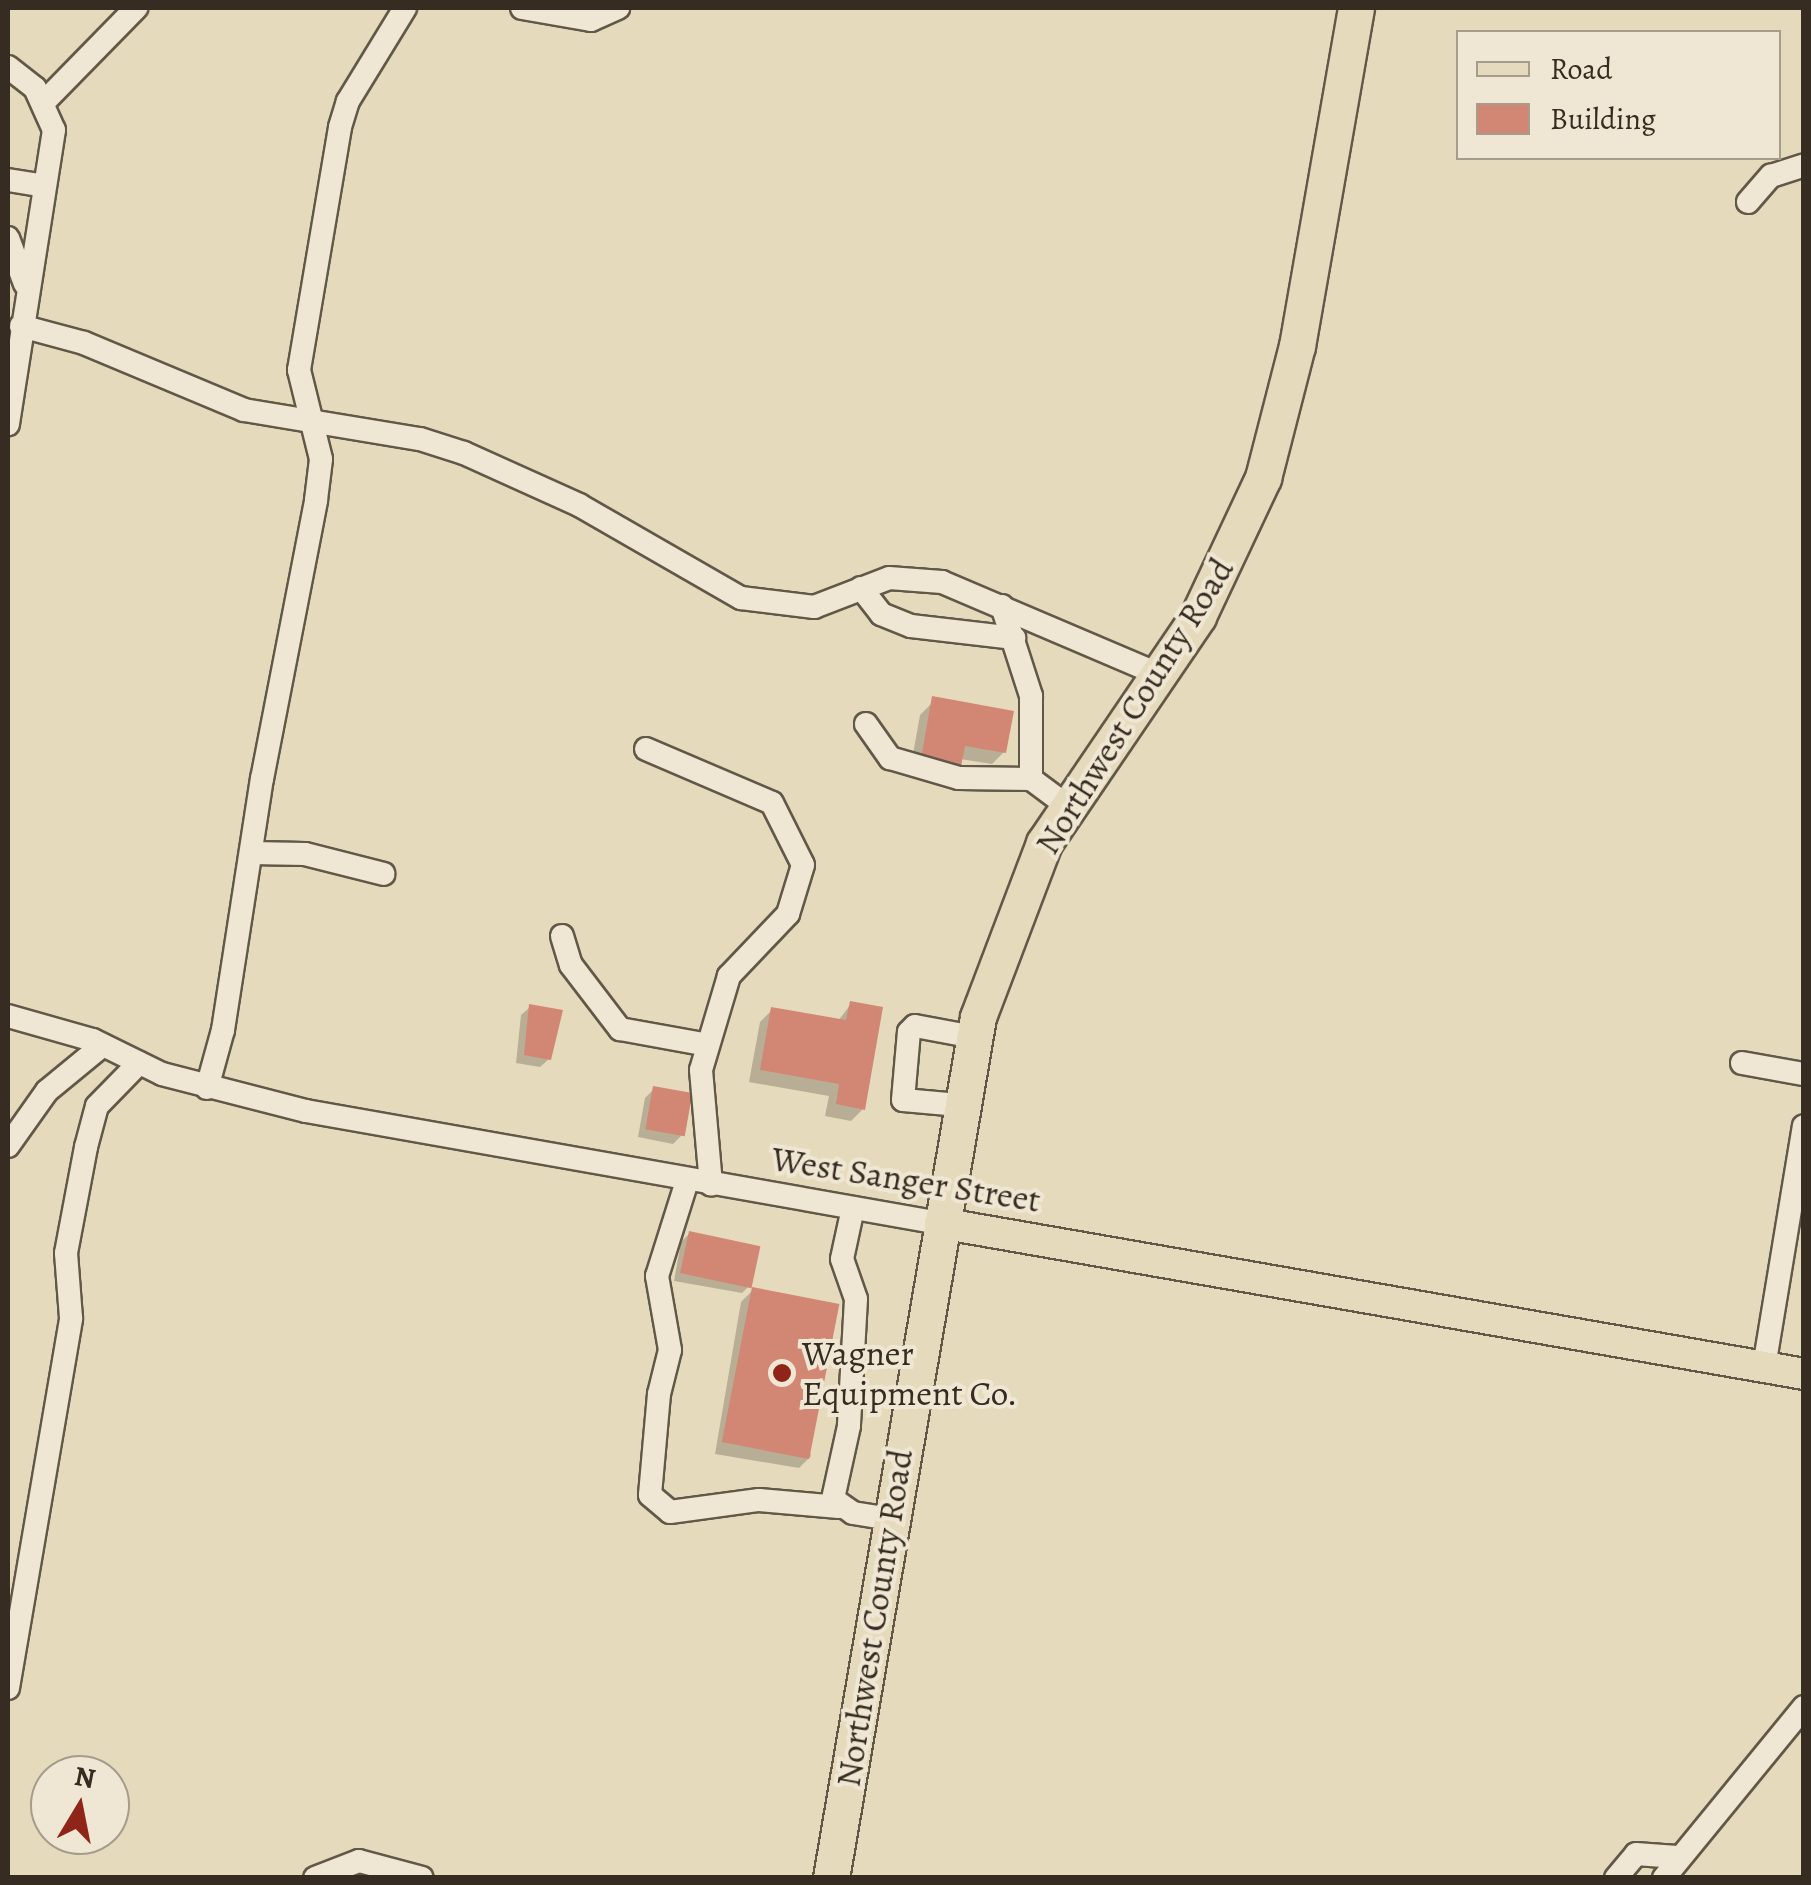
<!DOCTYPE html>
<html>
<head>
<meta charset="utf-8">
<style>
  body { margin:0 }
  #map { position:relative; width:1811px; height:1885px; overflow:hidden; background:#e6dabc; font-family:Alegreya,serif }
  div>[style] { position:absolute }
  .shadow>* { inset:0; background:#0003 }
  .building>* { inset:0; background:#d28674; transform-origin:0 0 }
  .roads { filter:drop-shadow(2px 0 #625848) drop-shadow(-2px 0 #625848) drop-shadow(0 2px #625848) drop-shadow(0 -2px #625848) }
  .minor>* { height:22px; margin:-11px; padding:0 11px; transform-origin:11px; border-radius:11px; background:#efe7d3 }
  .major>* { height:30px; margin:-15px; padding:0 15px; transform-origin:15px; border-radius:15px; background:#e6dabc }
  .highway>* { height:35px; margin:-17.5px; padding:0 17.5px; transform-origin:17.5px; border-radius:17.5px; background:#e6dabc }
  .dots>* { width:28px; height:28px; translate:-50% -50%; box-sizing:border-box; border:5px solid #efe7d3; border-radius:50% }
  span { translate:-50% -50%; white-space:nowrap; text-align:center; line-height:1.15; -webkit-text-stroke:8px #efe7d3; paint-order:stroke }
  .street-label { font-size:35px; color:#362c21 }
  .poi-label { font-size:35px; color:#362c21 }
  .left { translate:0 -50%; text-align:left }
  .frame { position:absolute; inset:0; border:10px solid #362c21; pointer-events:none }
  .legend { position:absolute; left:1456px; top:30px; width:325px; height:130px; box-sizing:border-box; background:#efe7d3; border:2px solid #a59c8c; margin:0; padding:12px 18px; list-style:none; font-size:30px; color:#362c21 }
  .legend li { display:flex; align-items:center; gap:20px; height:50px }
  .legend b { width:50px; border:2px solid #a59c8c }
  .north { position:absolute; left:30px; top:1755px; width:100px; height:100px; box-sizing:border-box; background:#efe7d3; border:2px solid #a59c8c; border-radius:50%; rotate:10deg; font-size:28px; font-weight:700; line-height:40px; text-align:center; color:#362c21 }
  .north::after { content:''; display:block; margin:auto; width:35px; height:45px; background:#8f2418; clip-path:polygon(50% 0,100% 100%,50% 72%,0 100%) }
</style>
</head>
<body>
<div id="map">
  <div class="shadow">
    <i style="clip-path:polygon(932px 703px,1004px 752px,992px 764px,960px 759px,947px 777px,910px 771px,920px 715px)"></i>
    <i style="clip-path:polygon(851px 1004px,863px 1109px,851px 1121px,825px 1116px,829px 1096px,749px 1082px,760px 1022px,772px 1010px,838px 1021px)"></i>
    <i style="clip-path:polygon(530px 1007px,549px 1059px,540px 1067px,516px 1063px,521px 1015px)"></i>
    <i style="clip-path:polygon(654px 1089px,682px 1135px,673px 1144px,638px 1137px,645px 1098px)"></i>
    <i style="clip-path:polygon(690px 1233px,751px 1284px,742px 1293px,674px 1281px,681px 1242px)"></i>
    <i style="clip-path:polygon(753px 1290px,811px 1456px,799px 1468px,715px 1454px,741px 1302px)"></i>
  </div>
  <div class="building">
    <i style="clip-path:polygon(932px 696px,1014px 711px,1006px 753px,965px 746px,961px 766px,921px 759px)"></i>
    <i style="clip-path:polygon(850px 1001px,883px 1007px,865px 1110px,836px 1104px,839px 1084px,760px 1070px,771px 1007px,846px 1020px)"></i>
    <i style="clip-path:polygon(529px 1004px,563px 1010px,551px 1060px,524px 1055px)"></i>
    <i style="left:653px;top:1086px;width:40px;height:44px;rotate:10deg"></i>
    <i style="left:689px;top:1231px;width:73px;height:43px;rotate:12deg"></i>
    <i style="left:752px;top:1287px;width:89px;height:158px;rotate:11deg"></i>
  </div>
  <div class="roads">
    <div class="minor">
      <i style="left:522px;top:8px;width:70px;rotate:9.9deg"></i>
      <i style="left:591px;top:20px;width:30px;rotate:-24deg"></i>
      <i style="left:8px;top:67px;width:34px;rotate:38deg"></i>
      <i style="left:35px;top:88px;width:46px;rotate:65.7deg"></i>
      <i style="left:54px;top:130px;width:298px;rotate:98.9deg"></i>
      <i style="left:44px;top:102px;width:132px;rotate:-45.6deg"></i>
      <i style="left:8px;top:180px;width:37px;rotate:9deg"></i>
      <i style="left:1748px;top:202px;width:35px;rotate:-49deg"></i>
      <i style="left:1771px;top:176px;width:35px;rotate:-18deg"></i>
      <i style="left:8px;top:238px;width:49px;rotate:69.7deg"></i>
      <i style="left:21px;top:326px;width:65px;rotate:15.1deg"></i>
      <i style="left:84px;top:343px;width:173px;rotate:22.7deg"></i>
      <i style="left:244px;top:410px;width:178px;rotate:9.4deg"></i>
      <i style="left:420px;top:439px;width:46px;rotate:17.7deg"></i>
      <i style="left:464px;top:453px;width:126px;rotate:24.3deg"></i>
      <i style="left:579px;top:505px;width:187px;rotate:29.9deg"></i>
      <i style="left:741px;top:598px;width:74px;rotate:7deg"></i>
      <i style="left:814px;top:607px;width:80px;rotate:-21.1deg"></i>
      <i style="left:889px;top:578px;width:53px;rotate:4.3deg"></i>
      <i style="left:942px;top:582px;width:237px;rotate:23.1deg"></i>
      <i style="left:861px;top:588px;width:33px;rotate:52deg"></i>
      <i style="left:881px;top:614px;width:32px;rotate:22deg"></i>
      <i style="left:911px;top:626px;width:104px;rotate:6.6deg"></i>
      <i style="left:1002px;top:606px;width:95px;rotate:72.1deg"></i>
      <i style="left:1031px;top:696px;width:83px;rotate:90deg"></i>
      <i style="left:1031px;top:779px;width:44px;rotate:36.6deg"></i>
      <i style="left:866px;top:724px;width:42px;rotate:54.8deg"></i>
      <i style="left:890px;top:758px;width:72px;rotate:16.2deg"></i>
      <i style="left:959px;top:778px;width:72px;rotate:0.8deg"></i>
      <i style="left:646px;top:749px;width:137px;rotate:23.2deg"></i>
      <i style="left:772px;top:803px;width:69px;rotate:63.4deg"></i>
      <i style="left:803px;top:865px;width:51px;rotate:107deg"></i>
      <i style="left:788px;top:914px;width:86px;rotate:133.6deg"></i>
      <i style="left:729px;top:976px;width:98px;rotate:106.6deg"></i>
      <i style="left:701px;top:1070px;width:115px;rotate:85deg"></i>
      <i style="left:251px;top:853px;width:54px;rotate:1.1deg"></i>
      <i style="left:305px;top:854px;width:81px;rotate:14.2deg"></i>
      <i style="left:562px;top:936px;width:30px;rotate:73deg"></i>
      <i style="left:571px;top:965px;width:81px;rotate:52.6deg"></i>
      <i style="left:620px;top:1029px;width:89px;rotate:10.3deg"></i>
      <i style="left:8px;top:1016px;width:88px;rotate:15.8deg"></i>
      <i style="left:93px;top:1040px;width:77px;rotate:26.2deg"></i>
      <i style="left:162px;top:1074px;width:149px;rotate:14.4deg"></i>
      <i style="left:306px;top:1111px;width:644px;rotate:10.02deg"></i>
      <i style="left:1742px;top:1063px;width:63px;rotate:10.1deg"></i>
      <i style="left:207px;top:1088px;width:60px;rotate:-74.6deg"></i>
      <i style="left:223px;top:1030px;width:254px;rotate:-81.2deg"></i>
      <i style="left:262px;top:779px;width:284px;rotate:-79deg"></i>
      <i style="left:316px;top:500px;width:41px;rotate:-83deg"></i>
      <i style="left:321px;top:459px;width:92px;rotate:-103.9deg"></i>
      <i style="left:299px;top:370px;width:246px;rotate:-80.4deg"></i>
      <i style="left:340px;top:127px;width:27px;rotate:-73deg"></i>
      <i style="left:348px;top:101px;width:109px;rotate:-58.5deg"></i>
      <i style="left:959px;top:1105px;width:56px;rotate:-174.9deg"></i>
      <i style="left:903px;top:1100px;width:68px;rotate:-85deg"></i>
      <i style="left:909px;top:1032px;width:8px;rotate:-45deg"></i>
      <i style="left:915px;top:1026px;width:60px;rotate:10.6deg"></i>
      <i style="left:8px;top:1146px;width:67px;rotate:-54.7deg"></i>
      <i style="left:47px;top:1091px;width:72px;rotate:-39.4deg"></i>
      <i style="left:687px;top:1181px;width:100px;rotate:107.5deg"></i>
      <i style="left:657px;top:1276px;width:75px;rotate:80deg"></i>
      <i style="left:670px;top:1350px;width:45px;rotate:104deg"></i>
      <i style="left:659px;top:1394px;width:101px;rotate:95.1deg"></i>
      <i style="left:650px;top:1495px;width:26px;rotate:40deg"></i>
      <i style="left:670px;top:1512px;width:90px;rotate:-7.7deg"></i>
      <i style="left:759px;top:1500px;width:80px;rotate:5deg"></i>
      <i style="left:853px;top:1208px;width:52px;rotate:102.2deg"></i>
      <i style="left:842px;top:1259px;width:42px;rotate:70.7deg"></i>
      <i style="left:856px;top:1299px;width:127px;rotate:93.2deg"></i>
      <i style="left:849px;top:1426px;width:75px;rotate:102.4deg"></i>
      <i style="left:833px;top:1499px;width:24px;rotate:35deg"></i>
      <i style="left:853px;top:1513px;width:37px;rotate:9deg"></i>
      <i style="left:1764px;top:1367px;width:244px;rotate:-80.6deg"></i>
      <i style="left:8px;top:1688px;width:375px;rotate:-80.3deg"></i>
      <i style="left:71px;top:1318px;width:65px;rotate:-94.4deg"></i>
      <i style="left:66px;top:1253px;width:108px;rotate:-79.3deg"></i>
      <i style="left:86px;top:1147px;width:42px;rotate:-75deg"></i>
      <i style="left:97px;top:1106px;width:60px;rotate:-45.7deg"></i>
      <i style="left:315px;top:1878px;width:47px;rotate:-21.1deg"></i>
      <i style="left:359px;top:1861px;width:65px;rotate:15.1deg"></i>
      <i style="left:1616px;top:1878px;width:31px;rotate:-50deg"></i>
      <i style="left:1636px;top:1854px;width:41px;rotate:4.2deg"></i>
      <i style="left:1664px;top:1878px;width:221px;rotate:-50.7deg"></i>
    </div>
    <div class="major">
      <i style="left:940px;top:1223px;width:877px;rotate:9.91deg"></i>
    </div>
    <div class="highway">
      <i style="left:831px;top:1878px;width:873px;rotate:-80.31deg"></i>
      <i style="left:978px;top:1017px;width:186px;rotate:-69.2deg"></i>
      <i style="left:1044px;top:843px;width:274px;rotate:-55.8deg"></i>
      <i style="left:1198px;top:616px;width:153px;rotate:-64.8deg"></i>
      <i style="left:1263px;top:478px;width:136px;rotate:-75.6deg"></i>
      <i style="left:1297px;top:346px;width:343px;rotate:-80.1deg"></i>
    </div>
  </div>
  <div class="dots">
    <i style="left:782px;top:1373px;background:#8f2418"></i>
  </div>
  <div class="street-label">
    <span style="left:1134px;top:706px;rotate:-58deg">Northwest County Road</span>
    <span style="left:906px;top:1179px;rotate:9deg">West Sanger Street</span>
    <span style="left:874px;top:1618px;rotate:-81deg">Northwest County Road</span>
  </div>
  <div class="poi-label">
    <span class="left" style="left:802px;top:1373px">Wagner<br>Equipment Co.</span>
  </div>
  <div class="frame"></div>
  <ul class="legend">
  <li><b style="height:12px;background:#e6dabc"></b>Road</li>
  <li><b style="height:28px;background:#d28674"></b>Building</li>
  </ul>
  <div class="north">N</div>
</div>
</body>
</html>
